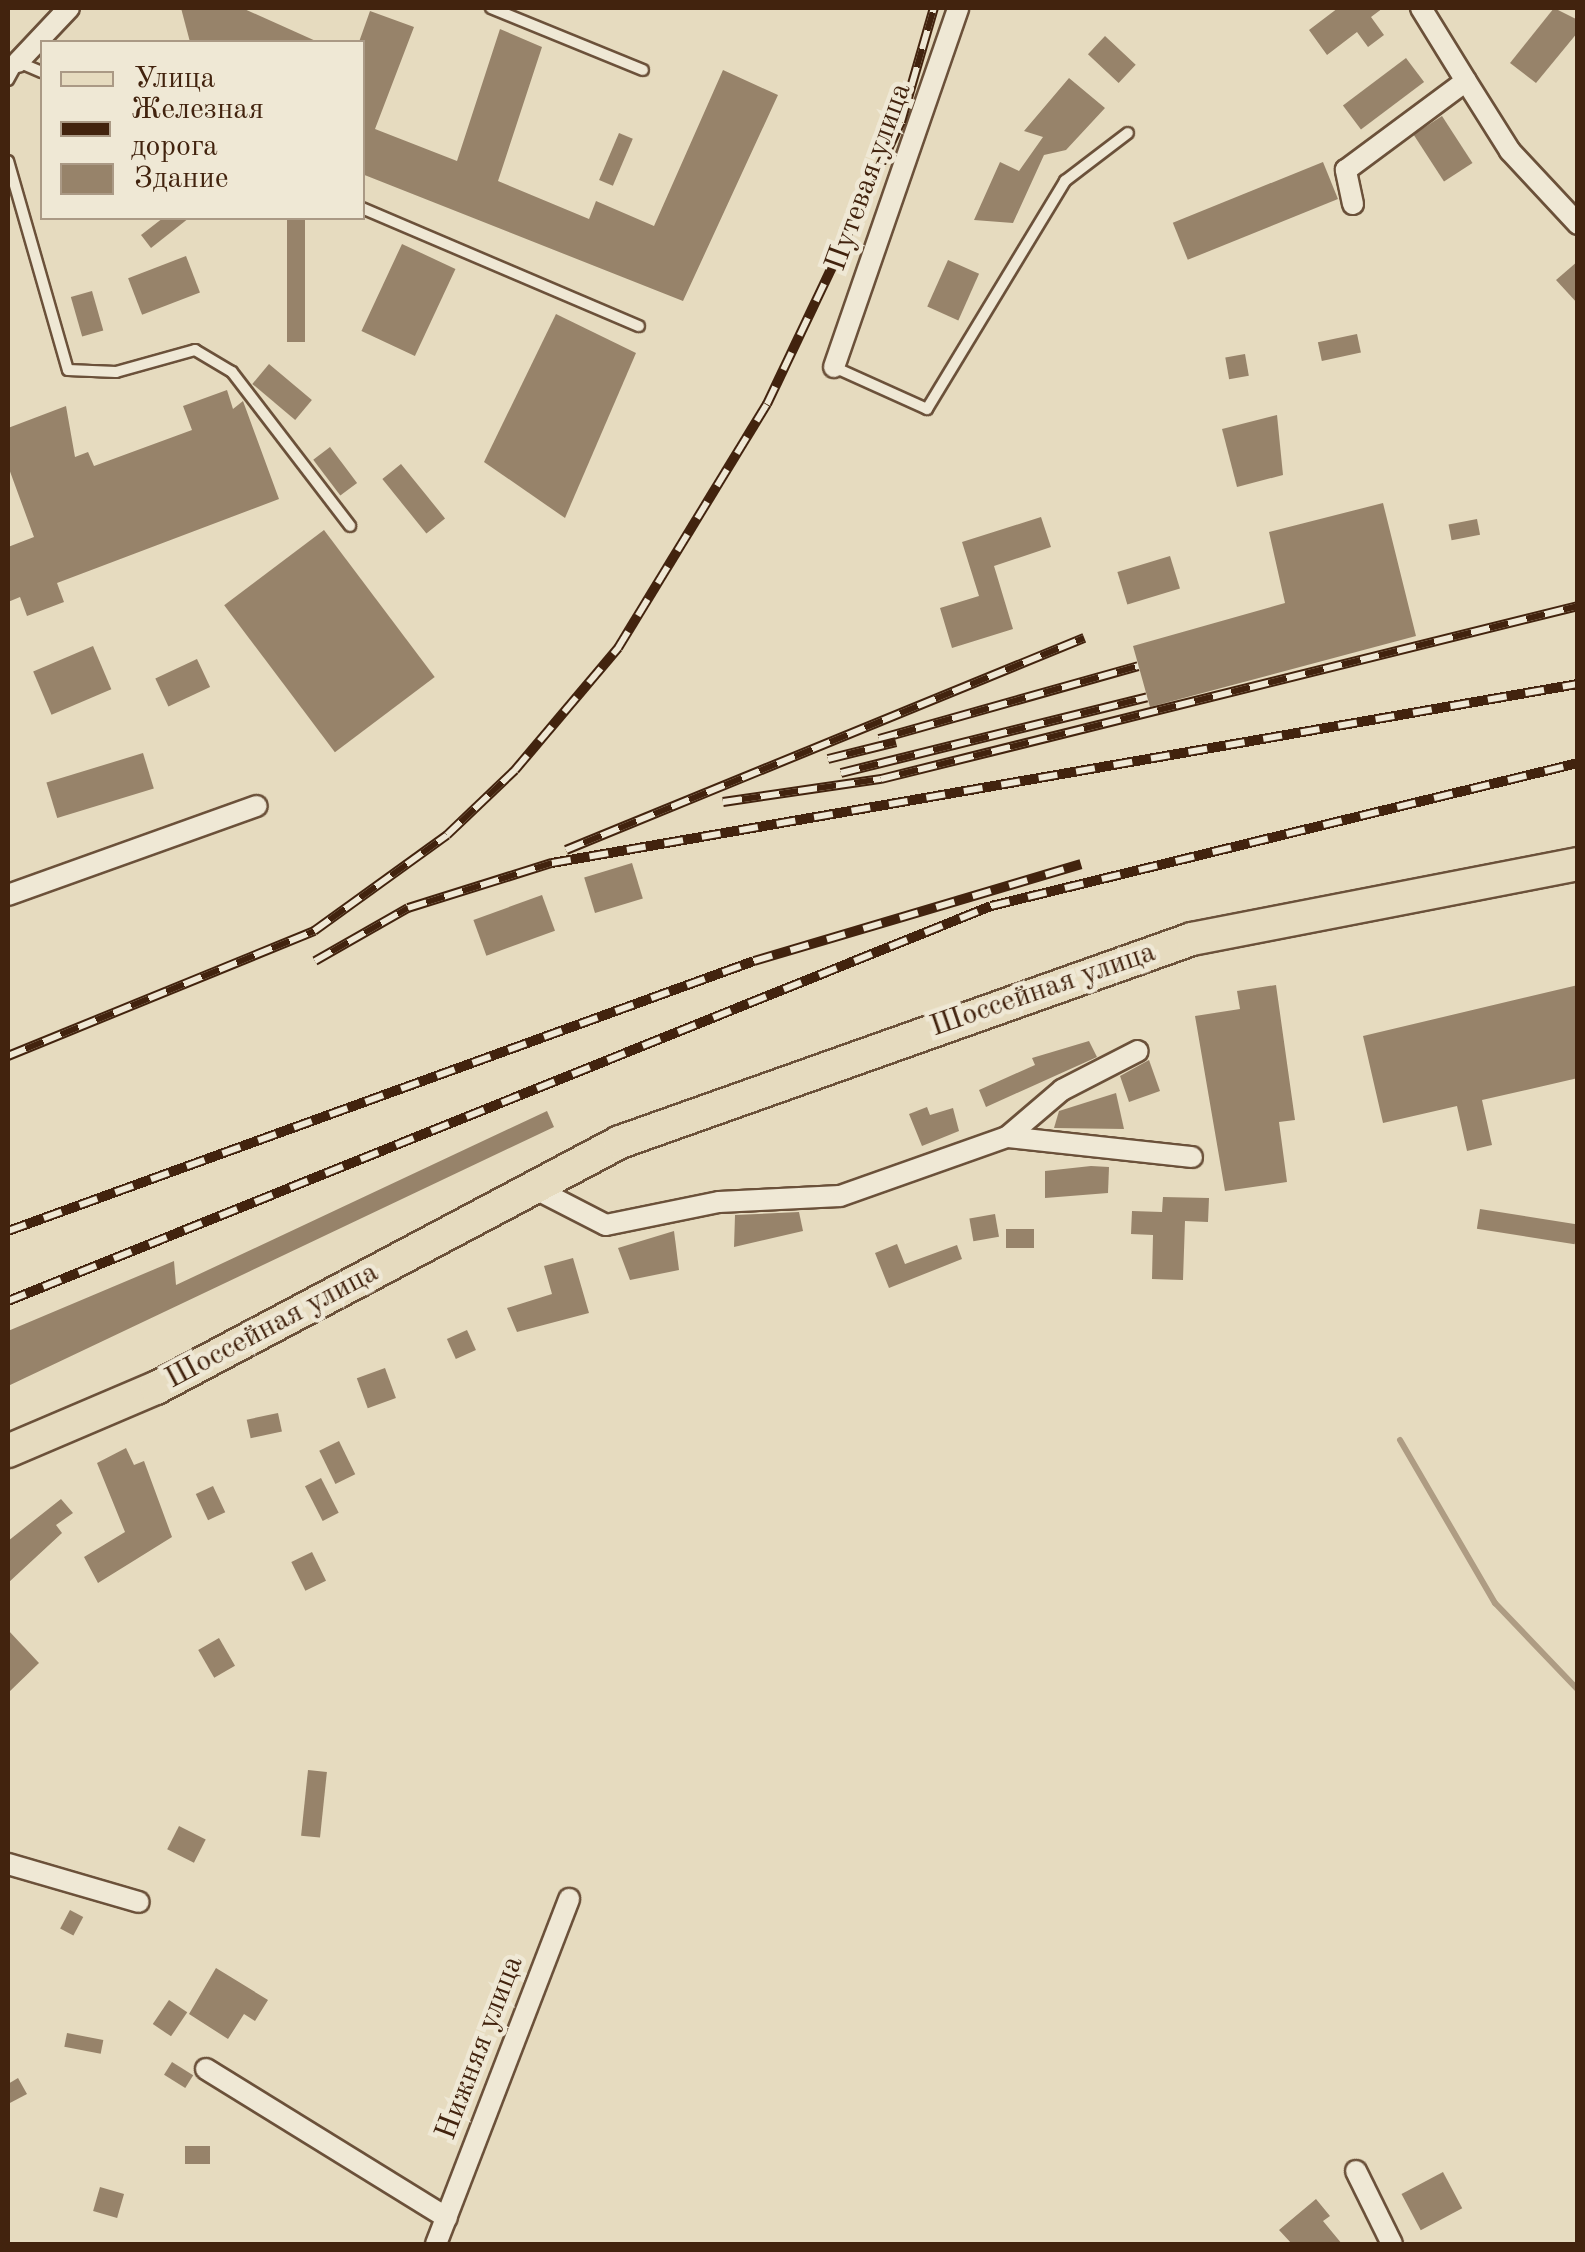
<!DOCTYPE html>
<html>
<head>
<meta charset="utf-8">
<style>
  body { margin:0 }
  #map { position:relative; width:1585px; height:2252px; overflow:hidden; background:#e6dbbf; font-family:"Old Standard TT",serif }
  div>[style] { position:absolute }
  .stream>* { height:6px; margin:-3px; padding:0 3px; transform-origin:3px; border-radius:3px; background:#ae9c83 }
  .building>* { inset:0; background:#97836a; transform-origin:0 0 }
  .roads { filter:drop-shadow(2px 0 #6b513a) drop-shadow(-2px 0 #6b513a) drop-shadow(0 2px #6b513a) drop-shadow(0 -2px #6b513a) }
  .service>* { height:10px; margin:-5px; padding:0 5px; transform-origin:5px; border-radius:5px; background:#efe8d5 }
  .minor>* { height:20px; margin:-10px; padding:0 10px; transform-origin:10px; border-radius:10px; background:#efe8d5 }
  .primary>* { height:32px; margin:-16px; padding:0 16px; transform-origin:16px; border-radius:16px; background:#e6dbbf }
  .rail>* { height:10px; margin-top:-5px; transform-origin:0; background:repeating-linear-gradient(90deg,#efe8d5 0 19px,#42230e 0 38px); box-sizing:border-box; border-block:2px solid #42230e }
  span { translate:-50% -50%; white-space:nowrap; text-align:center; line-height:1.15; -webkit-text-stroke:9px #efe8d5; paint-order:stroke }
  .street-label { font-size:30px; color:#42230e }
  .frame { position:absolute; inset:0; border:10px solid #42230e; pointer-events:none }
  .legend { position:absolute; left:40px; top:40px; width:325px; height:180px; box-sizing:border-box; background:#efe8d5; border:2px solid #aa9985; margin:0; padding:12px 18px; list-style:none; font-size:30px; color:#42230e }
  .legend li { display:flex; align-items:center; gap:20px; height:50px }
  .legend b { width:50px; border:2px solid #aa9985 }
</style>
</head>
<body>
<div id="map">
  <div class="stream">
    <i style="left:1400px;top:1440px;width:189px;rotate:59.8deg"></i>
    <i style="left:1495px;top:1603px;width:120px;rotate:46.3deg"></i>
  </div>
  <div class="building">
    <i style="clip-path:polygon(181px 8px,242px 8px,318px 42px,190px 42px)"></i>
    <i style="clip-path:polygon(1338px 8px,1383px 8px,1371px 17px,1384px 35px,1368px 47px,1357px 32px,1327px 55px,1309px 30px)"></i>
    <i style="clip-path:polygon(1554px 8px,1578px 20px,1578px 32px,1536px 83px,1510px 63px)"></i>
    <i style="clip-path:polygon(370px 11px,414px 27px,375px 129px,457px 161px,500px 29px,542px 47px,498px 181px,589px 219px,596px 201px,654px 226px,723px 70px,778px 95px,683px 301px,362px 174px,359px 42px)"></i>
    <i style="left:1105px;top:36px;width:42px;height:25px;rotate:43deg"></i>
    <i style="left:1406px;top:58px;width:30px;height:79px;rotate:53deg"></i>
    <i style="clip-path:polygon(1069px 78px,1105px 108px,1066px 150px,1044px 155px,1013px 223px,974px 220px,1000px 162px,1019px 171px,1043px 137px,1024px 131px)"></i>
    <i style="left:1442px;top:116px;width:56px;height:34px;rotate:57deg"></i>
    <i style="left:619px;top:133px;width:15px;height:51px;rotate:23deg"></i>
    <i style="left:1323px;top:162px;width:40px;height:162px;rotate:68deg"></i>
    <i style="clip-path:polygon(163px 218px,189px 218px,151px 248px,141px 235px)"></i>
    <i style="left:287px;top:218px;width:18px;height:124px"></i>
    <i style="left:402px;top:244px;width:59px;height:96px;rotate:25deg"></i>
    <i style="left:186px;top:256px;width:39px;height:62px;rotate:69deg"></i>
    <i style="left:948px;top:260px;width:34px;height:51px;rotate:24deg"></i>
    <i style="clip-path:polygon(1578px 261px,1578px 304px,1556px 280px)"></i>
    <i style="left:92px;top:291px;width:41px;height:22px;rotate:74deg"></i>
    <i style="clip-path:polygon(556px 314px,636px 353px,565px 518px,484px 462px)"></i>
    <i style="left:1357px;top:334px;width:19px;height:40px;rotate:78deg"></i>
    <i style="left:1245px;top:354px;width:22px;height:20px;rotate:80deg"></i>
    <i style="left:269px;top:364px;width:56px;height:26px;rotate:40deg"></i>
    <i style="clip-path:polygon(227px 390px,233px 409px,243px 401px,279px 499px,57px 583px,64px 602px,27px 616px,20px 597px,8px 602px,8px 547px,34px 537px,8px 466px,8px 428px,66px 406px,75px 457px,88px 452px,94px 466px,192px 430px,183px 406px)"></i>
    <i style="clip-path:polygon(1277px 415px,1283px 475px,1237px 487px,1222px 429px)"></i>
    <i style="left:330px;top:447px;width:45px;height:21px;rotate:53deg"></i>
    <i style="left:401px;top:464px;width:70px;height:24px;rotate:51deg"></i>
    <i style="clip-path:polygon(1383px 503px,1416px 636px,1150px 707px,1133px 646px,1285px 603px,1269px 532px)"></i>
    <i style="clip-path:polygon(1041px 517px,1051px 547px,994px 566px,1013px 629px,952px 648px,940px 608px,979px 596px,962px 542px)"></i>
    <i style="left:1477px;top:519px;width:16px;height:29px;rotate:79deg"></i>
    <i style="left:324px;top:530px;width:184px;height:125px;rotate:53deg"></i>
    <i style="left:1170px;top:556px;width:34px;height:55px;rotate:73deg"></i>
    <i style="left:93px;top:646px;width:47px;height:65px;rotate:67deg"></i>
    <i style="left:197px;top:659px;width:31px;height:46px;rotate:65deg"></i>
    <i style="left:143px;top:753px;width:37px;height:101px;rotate:73deg"></i>
    <i style="left:632px;top:863px;width:37px;height:50px;rotate:73deg"></i>
    <i style="left:542px;top:895px;width:38px;height:73px;rotate:70deg"></i>
    <i style="clip-path:polygon(1276px 985px,1295px 1120px,1279px 1122px,1287px 1182px,1225px 1191px,1195px 1016px,1240px 1009px,1237px 991px)"></i>
    <i style="clip-path:polygon(1578px 985px,1578px 1078px,1482px 1100px,1492px 1145px,1467px 1151px,1457px 1106px,1383px 1123px,1363px 1036px)"></i>
    <i style="clip-path:polygon(1089px 1041px,1097px 1057px,986px 1107px,979px 1090px,1035px 1065px,1032px 1058px)"></i>
    <i style="clip-path:polygon(1149px 1060px,1160px 1091px,1129px 1102px,1120px 1076px)"></i>
    <i style="clip-path:polygon(1116px 1093px,1124px 1129px,1054px 1128px,1059px 1111px)"></i>
    <i style="clip-path:polygon(927px 1107px,930px 1115px,953px 1108px,959px 1131px,922px 1146px,909px 1114px)"></i>
    <i style="clip-path:polygon(547px 1111px,554px 1127px,8px 1386px,8px 1331px,174px 1261px,176px 1285px)"></i>
    <i style="clip-path:polygon(1091px 1166px,1109px 1167px,1108px 1193px,1045px 1198px,1045px 1171px)"></i>
    <i style="clip-path:polygon(1163px 1197px,1209px 1198px,1208px 1222px,1185px 1221px,1183px 1280px,1152px 1279px,1153px 1235px,1131px 1234px,1132px 1211px,1162px 1212px)"></i>
    <i style="left:1480px;top:1209px;width:99px;height:20px;rotate:9deg"></i>
    <i style="clip-path:polygon(799px 1212px,803px 1231px,734px 1247px,735px 1215px)"></i>
    <i style="left:995px;top:1214px;width:23px;height:26px;rotate:80deg"></i>
    <i style="left:1034px;top:1229px;width:19px;height:28px;rotate:90deg"></i>
    <i style="clip-path:polygon(674px 1231px,679px 1270px,630px 1280px,618px 1248px)"></i>
    <i style="clip-path:polygon(897px 1244px,905px 1264px,957px 1245px,962px 1259px,889px 1288px,875px 1253px)"></i>
    <i style="clip-path:polygon(573px 1258px,589px 1313px,517px 1332px,507px 1308px,552px 1294px,544px 1266px)"></i>
    <i style="left:467px;top:1330px;width:22px;height:22px;rotate:66deg"></i>
    <i style="left:385px;top:1368px;width:32px;height:30px;rotate:70deg"></i>
    <i style="left:278px;top:1413px;width:19px;height:32px;rotate:78deg"></i>
    <i style="left:339px;top:1441px;width:37px;height:22px;rotate:64deg"></i>
    <i style="clip-path:polygon(126px 1448px,134px 1465px,144px 1461px,172px 1537px,98px 1583px,84px 1557px,125px 1532px,97px 1463px)"></i>
    <i style="left:321px;top:1478px;width:39px;height:18px;rotate:63deg"></i>
    <i style="left:213px;top:1486px;width:29px;height:19px;rotate:65deg"></i>
    <i style="clip-path:polygon(61px 1499px,73px 1513px,56px 1525px,62px 1533px,8px 1583px,8px 1541px)"></i>
    <i style="left:312px;top:1552px;width:32px;height:23px;rotate:64deg"></i>
    <i style="clip-path:polygon(8px 1630px,39px 1663px,8px 1693px)"></i>
    <i style="left:219px;top:1638px;width:32px;height:24px;rotate:60deg"></i>
    <i style="left:308px;top:1770px;width:19px;height:66px;rotate:6deg"></i>
    <i style="left:179px;top:1826px;width:30px;height:26px;rotate:27deg"></i>
    <i style="left:70px;top:1910px;width:15px;height:21px;rotate:28deg"></i>
    <i style="clip-path:polygon(216px 1968px,268px 2000px,255px 2021px,244px 2014px,228px 2039px,189px 2014px)"></i>
    <i style="left:169px;top:2000px;width:22px;height:29px;rotate:34deg"></i>
    <i style="left:67px;top:2033px;width:37px;height:14px;rotate:11deg"></i>
    <i style="left:172px;top:2062px;width:25px;height:15px;rotate:32deg"></i>
    <i style="clip-path:polygon(18px 2078px,27px 2094px,8px 2104px,8px 2084px)"></i>
    <i style="left:210px;top:2146px;width:18px;height:25px;rotate:90deg"></i>
    <i style="left:1443px;top:2172px;width:41px;height:47px;rotate:62deg"></i>
    <i style="left:100px;top:2187px;width:25px;height:25px;rotate:16deg"></i>
    <i style="clip-path:polygon(1316px 2199px,1330px 2216px,1323px 2221px,1342px 2244px,1292px 2244px,1279px 2230px)"></i>
  </div>
  <div class="roads">
    <div class="service">
      <i style="left:491px;top:8px;width:164px;rotate:22.2deg"></i>
      <i style="left:18px;top:62px;width:26px;rotate:23deg"></i>
      <i style="left:8px;top:80px;width:21px;rotate:-61deg"></i>
      <i style="left:8px;top:161px;width:217px;rotate:74deg"></i>
      <i style="left:68px;top:370px;width:48px;rotate:2.4deg"></i>
      <i style="left:116px;top:372px;width:82px;rotate:-15.6deg"></i>
      <i style="left:195px;top:350px;width:43px;rotate:30.7deg"></i>
      <i style="left:232px;top:372px;width:194px;rotate:52.5deg"></i>
      <i style="left:362px;top:208px;width:301px;rotate:23.1deg"></i>
      <i style="left:834px;top:367px;width:102px;rotate:24.3deg"></i>
      <i style="left:927px;top:409px;width:267px;rotate:-58.8deg"></i>
      <i style="left:1065px;top:181px;width:79px;rotate:-37.3deg"></i>
    </div>
    <div class="minor">
      <i style="left:18px;top:62px;width:74px;rotate:-46.6deg"></i>
      <i style="left:1466px;top:81px;width:83px;rotate:57.8deg"></i>
      <i style="left:1510px;top:151px;width:100px;rotate:47deg"></i>
      <i style="left:1353px;top:204px;width:35px;rotate:-102deg"></i>
      <i style="left:1346px;top:170px;width:149px;rotate:-36.6deg"></i>
      <i style="left:1466px;top:81px;width:86px;rotate:-121.7deg"></i>
      <i style="left:834px;top:367px;width:380px;rotate:-70.9deg"></i>
      <i style="left:8px;top:895px;width:264px;rotate:-19.7deg"></i>
      <i style="left:1007px;top:1137px;width:186px;rotate:6.2deg"></i>
      <i style="left:530px;top:1186px;width:85px;rotate:27.2deg"></i>
      <i style="left:606px;top:1225px;width:115px;rotate:-11.5deg"></i>
      <i style="left:719px;top:1202px;width:121px;rotate:-2.8deg"></i>
      <i style="left:840px;top:1196px;width:177px;rotate:-19.5deg"></i>
      <i style="left:1007px;top:1137px;width:72px;rotate:-40.5deg"></i>
      <i style="left:1062px;top:1090px;width:85px;rotate:-27.2deg"></i>
      <i style="left:8px;top:1864px;width:136px;rotate:16.2deg"></i>
      <i style="left:206px;top:2069px;width:283px;rotate:31.7deg"></i>
      <i style="left:1356px;top:2171px;width:81px;rotate:63.7deg"></i>
      <i style="left:436px;top:2244px;width:370px;rotate:-68.9deg"></i>
    </div>
    <div class="primary">
      <i style="left:8px;top:1451px;width:161px;rotate:-23.1deg"></i>
      <i style="left:156px;top:1388px;width:525px;rotate:-27.93deg"></i>
      <i style="left:620px;top:1142px;width:607px;rotate:-19.54deg"></i>
      <i style="left:1192px;top:939px;width:393px;rotate:-11deg"></i>
    </div>
  </div>
  <div class="rail">
    <i style="left:879px;top:739px;width:269px;rotate:-15.7deg"></i>
    <i style="left:828px;top:759px;width:70px;rotate:-14deg"></i>
    <i style="left:841px;top:773px;width:315px;rotate:-13.9deg"></i>
    <i style="left:723px;top:802px;width:160px;rotate:-8.3deg"></i>
    <i style="left:881px;top:779px;width:718px;rotate:-13.94deg"></i>
    <i style="left:566px;top:850px;width:560px;rotate:-22.26deg"></i>
    <i style="left:315px;top:961px;width:107px;rotate:-29.7deg"></i>
    <i style="left:408px;top:908px;width:151px;rotate:-17.4deg"></i>
    <i style="left:552px;top:863px;width:1041px;rotate:-9.9deg"></i>
    <i style="left:8px;top:1056px;width:331px;rotate:-22.2deg"></i>
    <i style="left:314px;top:931px;width:164px;rotate:-35.8deg"></i>
    <i style="left:447px;top:835px;width:94px;rotate:-43.7deg"></i>
    <i style="left:515px;top:770px;width:160px;rotate:-49.8deg"></i>
    <i style="left:618px;top:648px;width:286px;rotate:-58.6deg"></i>
    <i style="left:767px;top:404px;width:312px;rotate:-64.6deg"></i>
    <i style="left:901px;top:122px;width:119px;rotate:-73.9deg"></i>
    <i style="left:8px;top:1231px;width:793px;rotate:-19.9deg"></i>
    <i style="left:754px;top:961px;width:341px;rotate:-16.5deg"></i>
    <i style="left:8px;top:1301px;width:1059px;rotate:-21.89deg"></i>
    <i style="left:991px;top:906px;width:604px;rotate:-13.69deg"></i>
  </div>
  <div class="street-label">
    <span style="left:869px;top:177px;rotate:-70deg">Путевая улица</span>
    <span style="left:1043px;top:990px;rotate:-19deg">Шоссейная улица</span>
    <span style="left:272px;top:1326px;rotate:-28deg">Шоссейная улица</span>
    <span style="left:480px;top:2048px;rotate:-69deg">Нижняя улица</span>
  </div>
  <div class="frame"></div>
  <ul class="legend">
  <li><b style="height:12px;background:#e6dbbf"></b>Улица</li>
  <li><b style="height:12px;background:#42230e"></b>Железная дорога</li>
  <li><b style="height:28px;background:#97836a"></b>Здание</li>
  </ul>
</div>
</body>
</html>
